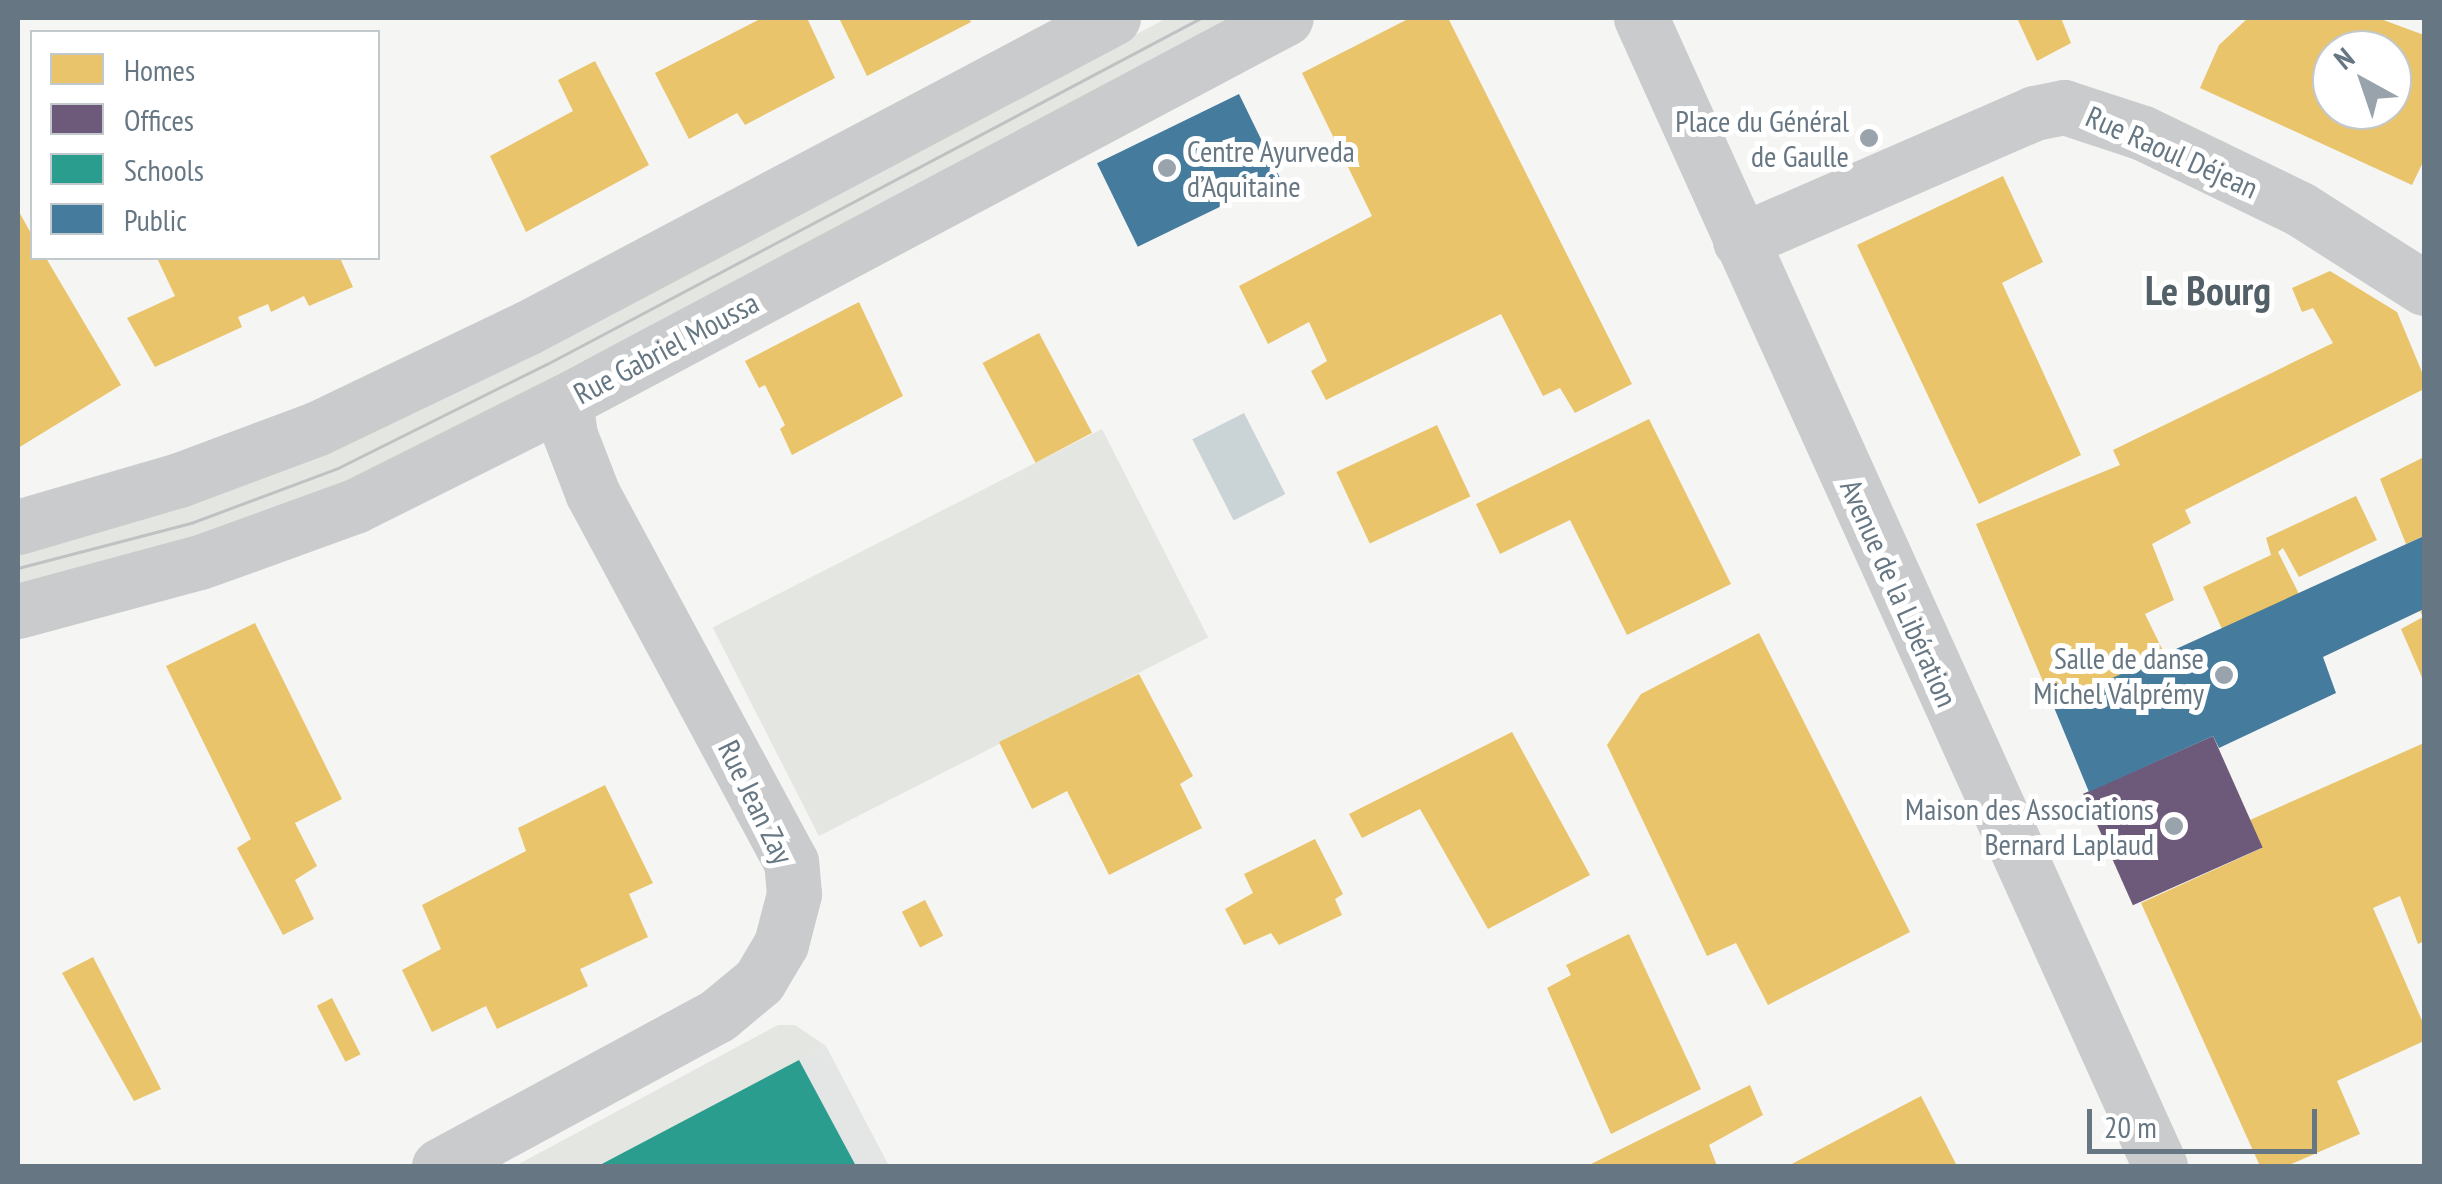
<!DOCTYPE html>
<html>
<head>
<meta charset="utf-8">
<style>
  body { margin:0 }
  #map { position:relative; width:2442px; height:1184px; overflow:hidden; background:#f5f5f4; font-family:"PT Sans Narrow",sans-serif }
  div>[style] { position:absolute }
  .built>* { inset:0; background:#e4e5e5 }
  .green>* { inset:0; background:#e4e7e1; transform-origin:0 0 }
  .water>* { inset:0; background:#cad3d5; transform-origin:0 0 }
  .homes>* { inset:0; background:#e9c46a; transform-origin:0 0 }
  .offices>* { inset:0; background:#6d597a; transform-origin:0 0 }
  .schools>* { inset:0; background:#2a9d8f }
  .public>* { inset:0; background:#457b9d; transform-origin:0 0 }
  .minor>* { height:55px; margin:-27.5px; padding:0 27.5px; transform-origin:27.5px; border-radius:27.5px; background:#cacbcc }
  .tertiary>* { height:55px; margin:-27.5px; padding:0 27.5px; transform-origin:27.5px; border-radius:27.5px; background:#cacbcc }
  .tram>* { height:2.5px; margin:-1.25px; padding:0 1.25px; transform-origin:1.25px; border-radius:1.25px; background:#bfc1c2 }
  .dots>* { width:28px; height:28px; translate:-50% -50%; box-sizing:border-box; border:5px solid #fff; border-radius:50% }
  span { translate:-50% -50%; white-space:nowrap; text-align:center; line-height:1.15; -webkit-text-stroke:10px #fff; paint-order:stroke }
  .poi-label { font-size:30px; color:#667783 }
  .right { translate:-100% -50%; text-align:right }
  .left { translate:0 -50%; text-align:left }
  .street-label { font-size:30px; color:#667783 }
  .district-label { font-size:40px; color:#546068; font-weight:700 }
  .frame { position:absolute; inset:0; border:20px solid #667783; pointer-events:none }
  .legend { position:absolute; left:30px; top:30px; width:350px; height:230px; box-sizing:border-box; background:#fff; border:2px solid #c2c9cd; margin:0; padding:12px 18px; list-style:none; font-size:30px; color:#667783 }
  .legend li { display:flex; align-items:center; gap:20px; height:50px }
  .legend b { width:50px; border:2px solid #c2c9cd }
  .north { position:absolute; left:2312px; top:30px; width:100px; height:100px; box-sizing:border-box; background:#fff; border:2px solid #c2c9cd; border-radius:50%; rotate:320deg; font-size:28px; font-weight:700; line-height:40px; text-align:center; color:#667783 }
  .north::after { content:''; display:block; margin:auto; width:35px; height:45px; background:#98a3ab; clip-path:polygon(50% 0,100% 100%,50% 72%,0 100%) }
  .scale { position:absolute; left:2087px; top:1109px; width:230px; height:45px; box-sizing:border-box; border:5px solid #667783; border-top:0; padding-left:12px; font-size:30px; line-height:35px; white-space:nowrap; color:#667783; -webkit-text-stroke:8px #fff; paint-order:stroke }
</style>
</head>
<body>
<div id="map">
  <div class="built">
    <i style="clip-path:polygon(826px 1046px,889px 1166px,598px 1166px)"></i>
  </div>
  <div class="green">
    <i style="clip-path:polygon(1167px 18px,1240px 18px,347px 484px,199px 540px,18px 587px,18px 552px,539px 350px)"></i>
    <i style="left:1102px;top:429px;width:234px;height:437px;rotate:63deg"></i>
    <i style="clip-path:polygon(778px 1025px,795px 1025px,826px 1046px,599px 1166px,515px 1166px)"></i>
  </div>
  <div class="water">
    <i style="left:1244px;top:413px;width:91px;height:58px;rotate:63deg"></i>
  </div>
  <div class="homes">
    <i style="clip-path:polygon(762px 18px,807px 18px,835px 78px,745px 125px,737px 113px,689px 139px,655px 73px)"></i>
    <i style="clip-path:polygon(839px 18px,969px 18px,971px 22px,867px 76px)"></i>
    <i style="clip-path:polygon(1410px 18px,1448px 18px,1632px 384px,1575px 413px,1560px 388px,1543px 396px,1501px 314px,1326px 400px,1311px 371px,1327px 361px,1309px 322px,1268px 344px,1239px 286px,1372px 216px,1302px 73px)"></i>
    <i style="clip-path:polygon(2017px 18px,2061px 18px,2071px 43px,2037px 61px)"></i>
    <i style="clip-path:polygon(evenodd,2248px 18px,2378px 18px,2424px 35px,2424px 160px,2412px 185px,2200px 88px,2219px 45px,2248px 18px,2332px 50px,2392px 50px,2392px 110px,2332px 110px,2332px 50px)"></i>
    <i style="clip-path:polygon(595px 61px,649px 165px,526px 232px,490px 156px,573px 111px,558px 80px)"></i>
    <i style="clip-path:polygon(2003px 176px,2043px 262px,2002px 283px,2081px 455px,1979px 504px,1857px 245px)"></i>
    <i style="clip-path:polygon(18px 210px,32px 235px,32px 258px,46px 258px,121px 385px,18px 448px)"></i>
    <i style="clip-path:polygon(157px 258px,340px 258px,353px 287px,309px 306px,304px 296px,271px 312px,268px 304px,238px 317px,242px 327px,155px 367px,127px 318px,175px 296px)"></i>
    <i style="clip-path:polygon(2330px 271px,2397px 312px,2424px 377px,2424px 389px,2185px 510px,2191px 523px,2152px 544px,2174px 600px,2145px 614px,2165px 655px,2053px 705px,1976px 524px,2120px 465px,2113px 450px,2333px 343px,2313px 308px,2302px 312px,2292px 288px)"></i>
    <i style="clip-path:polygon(859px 302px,903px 396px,792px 455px,780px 429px,785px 425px,765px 385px,759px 388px,745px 361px)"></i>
    <i style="left:1039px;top:333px;width:113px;height:64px;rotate:62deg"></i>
    <i style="clip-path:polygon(1649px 419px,1731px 584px,1627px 635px,1570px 520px,1500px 554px,1476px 504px)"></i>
    <i style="left:1437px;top:425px;width:79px;height:111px;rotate:65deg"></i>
    <i style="clip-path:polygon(2424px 457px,2424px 536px,2406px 544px,2380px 479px)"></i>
    <i style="clip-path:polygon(2356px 496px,2377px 540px,2299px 577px,2283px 548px,2278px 552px,2299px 594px,2222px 629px,2203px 587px,2271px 555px,2266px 538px)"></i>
    <i style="clip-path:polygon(2424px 609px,2424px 682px,2401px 629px,2423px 617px,2420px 611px)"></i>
    <i style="clip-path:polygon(255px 623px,342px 799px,295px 823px,317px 866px,295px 880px,314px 919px,283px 935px,237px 848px,251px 839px,166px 666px)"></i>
    <i style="clip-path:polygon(1759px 633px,1910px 932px,1768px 1005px,1736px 943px,1707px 956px,1607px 745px,1641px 694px)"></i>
    <i style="clip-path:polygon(1139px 674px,1193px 776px,1180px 784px,1202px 828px,1109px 875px,1067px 791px,1032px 809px,999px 742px)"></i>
    <i style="clip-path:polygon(1512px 732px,1590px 875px,1488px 929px,1420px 809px,1362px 838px,1349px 814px)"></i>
    <i style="clip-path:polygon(2424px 743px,2424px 941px,2418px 944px,2400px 896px,2373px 908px,2424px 1025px,2424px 1041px,2337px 1081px,2360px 1134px,2287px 1166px,2260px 1166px,2141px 903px,2262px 848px,2250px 820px)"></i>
    <i style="clip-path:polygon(605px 785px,653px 883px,629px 894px,648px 937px,580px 969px,588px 986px,497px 1029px,486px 1006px,432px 1032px,402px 970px,441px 949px,422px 905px,526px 851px,518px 828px)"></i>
    <i style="clip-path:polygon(1315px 839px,1343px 894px,1335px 899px,1342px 915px,1279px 945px,1271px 933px,1244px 945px,1225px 909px,1253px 893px,1244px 874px)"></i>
    <i style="left:925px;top:900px;width:40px;height:26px;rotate:63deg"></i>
    <i style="clip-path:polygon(1629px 934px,1701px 1089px,1611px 1134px,1547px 988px,1571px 975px,1566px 965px)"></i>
    <i style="clip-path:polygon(93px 957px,161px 1089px,134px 1101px,62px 973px)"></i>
    <i style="left:332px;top:998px;width:63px;height:17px;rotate:63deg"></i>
    <i style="clip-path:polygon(1750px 1085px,1763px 1115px,1709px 1145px,1717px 1166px,1587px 1166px)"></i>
    <i style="clip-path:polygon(1921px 1096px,1957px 1166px,1788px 1166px)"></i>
  </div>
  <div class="offices">
    <i style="left:2213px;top:736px;width:122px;height:142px;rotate:66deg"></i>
  </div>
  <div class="schools">
    <i style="clip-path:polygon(799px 1060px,856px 1166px,598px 1166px)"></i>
  </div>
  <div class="public">
    <i style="left:1239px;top:94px;width:93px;height:158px;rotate:64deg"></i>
    <i style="clip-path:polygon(2424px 536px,2424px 609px,2323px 657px,2336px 693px,2219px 748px,2213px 736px,2089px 792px,2053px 705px)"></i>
  </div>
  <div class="minor">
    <i style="left:1740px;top:241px;width:321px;rotate:-23.5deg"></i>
    <i style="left:2034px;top:113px;width:31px;rotate:-11deg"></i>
    <i style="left:2064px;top:107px;width:83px;rotate:18.2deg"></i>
    <i style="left:2143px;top:133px;width:174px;rotate:25.8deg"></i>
    <i style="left:2300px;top:209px;width:147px;rotate:32.5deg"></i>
    <i style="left:439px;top:1166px;width:317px;rotate:-28.4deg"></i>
    <i style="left:718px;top:1015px;width:53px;rotate:-39.7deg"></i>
    <i style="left:759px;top:981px;width:43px;rotate:-59.3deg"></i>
    <i style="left:781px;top:944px;width:52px;rotate:-75.4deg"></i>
    <i style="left:794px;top:894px;width:32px;rotate:-95deg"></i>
    <i style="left:791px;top:862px;width:420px;rotate:-118.3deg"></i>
    <i style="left:592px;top:492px;width:61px;rotate:-111.1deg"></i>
    <i style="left:570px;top:435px;width:34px;rotate:-98deg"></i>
  </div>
  <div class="tertiary">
    <i style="left:1641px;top:18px;width:1260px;rotate:65.67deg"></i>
    <i style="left:18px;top:527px;width:168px;rotate:-16.3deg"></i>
    <i style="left:179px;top:480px;width:148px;rotate:-20.5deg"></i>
    <i style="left:318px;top:428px;width:232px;rotate:-25.6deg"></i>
    <i style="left:527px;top:328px;width:663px;rotate:-27.88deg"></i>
    <i style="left:18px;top:611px;width:188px;rotate:-15.1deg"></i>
    <i style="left:200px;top:562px;width:165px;rotate:-19.9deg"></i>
    <i style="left:355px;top:506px;width:235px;rotate:-26.6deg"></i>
    <i style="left:565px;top:401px;width:816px;rotate:-27.98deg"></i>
  </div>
  <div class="tram">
    <i style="left:18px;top:568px;width:179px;rotate:-14.6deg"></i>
    <i style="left:191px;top:523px;width:157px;rotate:-20.5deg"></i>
    <i style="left:338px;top:468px;width:233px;rotate:-26.5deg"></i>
    <i style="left:547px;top:364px;width:740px;rotate:-27.88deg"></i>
  </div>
  <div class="dots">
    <i style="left:1869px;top:138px;background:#98a3ab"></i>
    <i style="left:1167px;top:168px;background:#98a3ab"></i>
    <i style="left:2224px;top:675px;background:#98a3ab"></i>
    <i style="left:2174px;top:826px;background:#98a3ab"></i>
  </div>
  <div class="poi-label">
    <span class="right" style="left:1849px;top:138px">Place du Général<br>de Gaulle</span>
    <span class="left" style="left:1187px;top:168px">Centre Ayurveda<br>d’Aquitaine</span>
    <span class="right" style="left:2204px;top:675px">Salle de danse<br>Michel Valprémy</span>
    <span class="right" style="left:2154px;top:826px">Maison des Associations<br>Bernard Laplaud</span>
  </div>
  <div class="street-label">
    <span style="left:2172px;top:152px;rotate:24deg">Rue Raoul Déjean</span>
    <span style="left:666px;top:348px;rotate:-28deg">Rue Gabriel Moussa</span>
    <span style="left:1899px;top:593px;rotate:66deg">Avenue de la Libération</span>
    <span style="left:756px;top:802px;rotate:64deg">Rue Jean Zay</span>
  </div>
  <div class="district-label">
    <span style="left:2208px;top:290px">Le Bourg</span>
  </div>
  <div class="frame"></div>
  <ul class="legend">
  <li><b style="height:28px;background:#e9c46a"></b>Homes</li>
  <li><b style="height:28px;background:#6d597a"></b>Offices</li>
  <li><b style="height:28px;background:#2a9d8f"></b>Schools</li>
  <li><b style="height:28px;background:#457b9d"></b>Public</li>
  </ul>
  <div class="north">N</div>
  <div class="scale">20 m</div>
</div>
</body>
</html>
